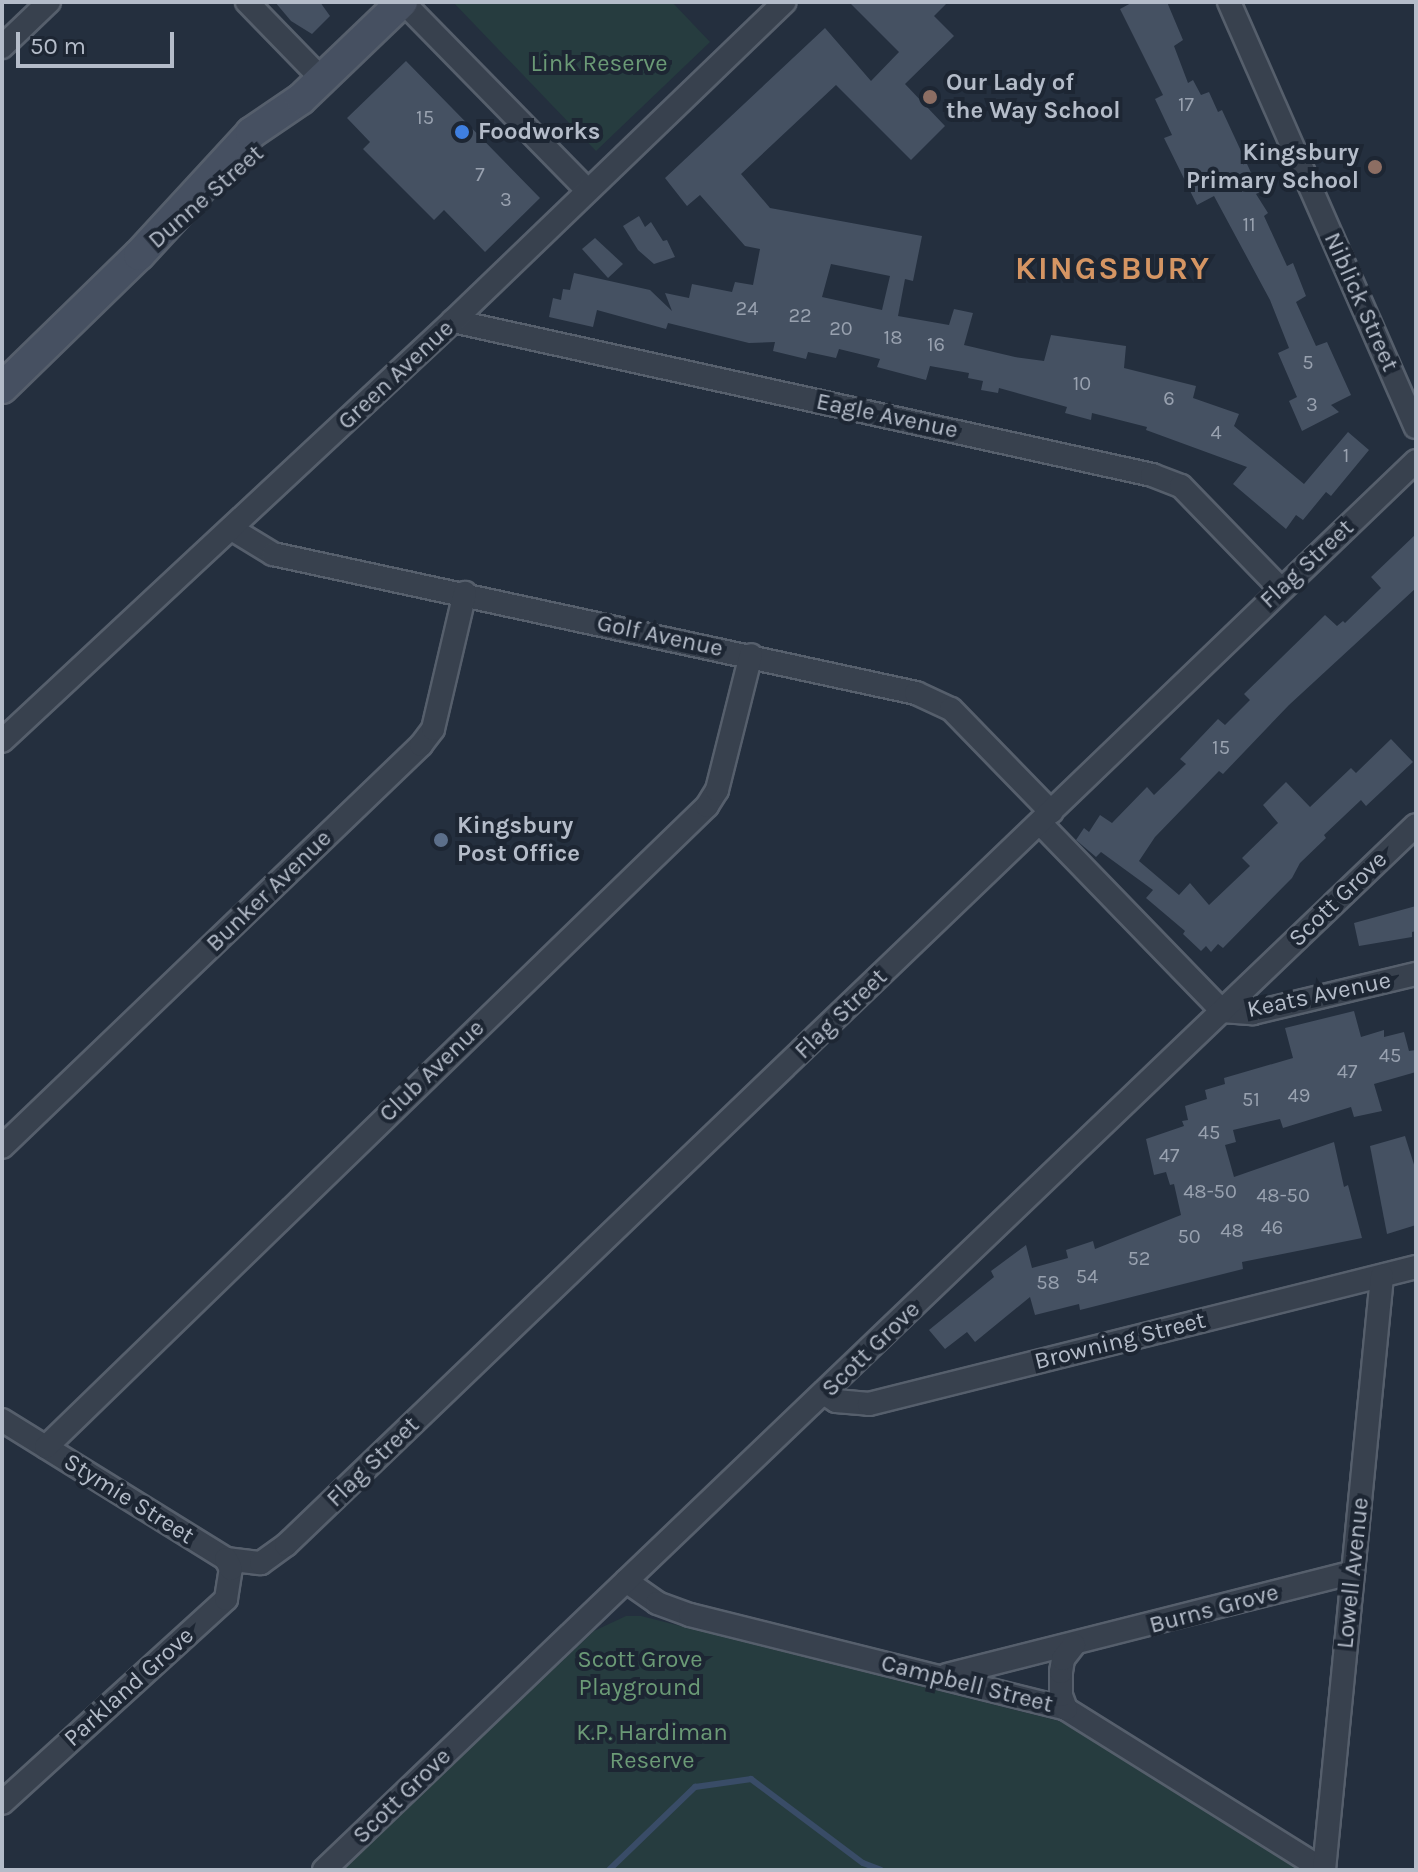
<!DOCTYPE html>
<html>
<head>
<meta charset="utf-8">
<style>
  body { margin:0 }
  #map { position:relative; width:1418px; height:1872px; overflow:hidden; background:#242f3e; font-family:Karla,sans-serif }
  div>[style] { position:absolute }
  .green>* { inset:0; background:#263c3f }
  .stream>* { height:6px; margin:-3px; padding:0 3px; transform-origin:3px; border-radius:3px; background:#394c67 }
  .building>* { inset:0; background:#455162 }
  .roads { filter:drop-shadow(2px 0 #565f6c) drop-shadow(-2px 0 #565f6c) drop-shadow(0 2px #565f6c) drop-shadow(0 -2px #565f6c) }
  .minor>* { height:22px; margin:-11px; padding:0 11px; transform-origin:11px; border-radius:11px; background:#38414e }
  .secondary>* { height:30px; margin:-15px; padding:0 15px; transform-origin:15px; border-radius:15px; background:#465061 }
  .dots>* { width:22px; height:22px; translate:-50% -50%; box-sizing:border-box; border:4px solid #1d2633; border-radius:50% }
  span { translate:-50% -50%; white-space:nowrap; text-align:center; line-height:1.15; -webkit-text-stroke:8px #1d2633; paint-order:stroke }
  .number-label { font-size:20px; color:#98a1af }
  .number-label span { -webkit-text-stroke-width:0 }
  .park-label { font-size:24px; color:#6b9a76 }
  .poi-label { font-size:24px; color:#b4bcc9; font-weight:700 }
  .left { translate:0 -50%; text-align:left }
  .right { translate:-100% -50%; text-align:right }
  .street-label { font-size:24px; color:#b4bcc9 }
  .district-label { font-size:32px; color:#d59563; font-weight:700; letter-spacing:2px }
  .frame { position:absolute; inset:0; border:4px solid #b4bcc9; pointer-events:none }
  .scale { position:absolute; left:16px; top:32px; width:158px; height:36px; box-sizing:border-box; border:4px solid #b4bcc9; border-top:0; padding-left:10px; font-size:24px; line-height:28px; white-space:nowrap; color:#b4bcc9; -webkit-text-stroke:6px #1d2633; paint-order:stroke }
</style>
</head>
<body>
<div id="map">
  <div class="green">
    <i style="clip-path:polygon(453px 2px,672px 2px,710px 42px,596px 151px)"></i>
    <i style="clip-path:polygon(626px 1616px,641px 1616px,1071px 1724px,1301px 1870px,341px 1870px,594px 1631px)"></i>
  </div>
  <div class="stream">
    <i style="left:609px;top:1870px;width:120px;rotate:-44deg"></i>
    <i style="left:695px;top:1787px;width:57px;rotate:-8.1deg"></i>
    <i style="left:751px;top:1779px;width:140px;rotate:36.9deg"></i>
    <i style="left:863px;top:1863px;width:19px;rotate:21deg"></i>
  </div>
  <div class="building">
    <i style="clip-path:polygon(275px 2px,320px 2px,330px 16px,312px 34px,291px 21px)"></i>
    <i style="clip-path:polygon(evenodd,849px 2px,948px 2px,934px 16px,954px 36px,905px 84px,945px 126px,911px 160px,836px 85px,741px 174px,770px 208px,922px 236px,913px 281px,905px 279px,898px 316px,949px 325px,954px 309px,973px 313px,964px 345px,1015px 357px,1044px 361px,1051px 335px,1126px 346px,1124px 368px,1196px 386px,1193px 398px,1239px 414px,1234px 426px,1304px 484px,1348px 432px,1369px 450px,1331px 496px,1326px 492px,1303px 520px,1296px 515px,1286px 529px,1233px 484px,1247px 467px,1146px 430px,1147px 427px,1092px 413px,1091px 420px,1065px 413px,1067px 407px,999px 388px,998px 393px,981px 390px,983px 381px,968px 378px,969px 373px,930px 366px,926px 380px,877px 367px,880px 359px,839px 349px,836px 358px,808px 352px,806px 359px,773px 351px,775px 342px,749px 343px,668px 323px,666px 329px,597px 310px,593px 327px,549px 317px,553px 298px,561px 300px,563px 289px,570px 290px,574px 273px,650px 290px,672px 311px,665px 293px,689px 298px,692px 284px,732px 292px,735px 282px,753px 285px,760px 249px,745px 246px,700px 195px,687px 206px,665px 178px,825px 28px,871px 81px,899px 52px,849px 2px,831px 264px,890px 276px,882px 310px,822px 297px,831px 264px)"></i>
    <i style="clip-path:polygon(1133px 2px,1167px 2px,1183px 40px,1174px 46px,1188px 83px,1193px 80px,1201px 95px,1209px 92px,1218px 112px,1222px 110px,1260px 192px,1256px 194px,1268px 213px,1264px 216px,1287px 266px,1293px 263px,1306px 296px,1296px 302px,1316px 346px,1327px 342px,1351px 395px,1331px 405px,1339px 412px,1302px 431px,1289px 401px,1297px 397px,1278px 353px,1289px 348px,1270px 300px,1214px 196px,1197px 205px,1164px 138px,1172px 135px,1155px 99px,1163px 95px,1120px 9px)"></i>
    <i style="clip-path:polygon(406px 61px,540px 198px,485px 252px,444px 210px,434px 220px,363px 149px,370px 142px,347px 118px)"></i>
    <i style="clip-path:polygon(639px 216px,645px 227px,651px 222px,663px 241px,667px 240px,675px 257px,654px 264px,638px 250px,623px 226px)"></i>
    <i style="clip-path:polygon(595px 238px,623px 264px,608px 278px,582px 249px)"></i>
    <i style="clip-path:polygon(1416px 534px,1416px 588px,1289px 705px,1223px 774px,1219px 771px,1155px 837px,1139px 861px,1179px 895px,1190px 883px,1209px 905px,1250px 866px,1242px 858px,1278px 823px,1263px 805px,1286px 782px,1310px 807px,1351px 768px,1356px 773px,1391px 739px,1413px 762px,1366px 806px,1361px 800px,1324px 835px,1326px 838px,1300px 863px,1292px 878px,1223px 948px,1218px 944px,1211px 952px,1206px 946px,1201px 951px,1183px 934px,1185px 931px,1146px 898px,1153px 890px,1101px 852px,1096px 857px,1076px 840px,1084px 828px,1089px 832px,1100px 815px,1112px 823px,1147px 787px,1154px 795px,1186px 764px,1180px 759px,1218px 719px,1225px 725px,1250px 700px,1244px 694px,1325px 615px,1337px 626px,1343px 621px,1345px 623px,1381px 588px,1371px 577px)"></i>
    <i style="clip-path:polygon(1416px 906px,1416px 931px,1412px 932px,1412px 937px,1359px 946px,1354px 923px)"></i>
    <i style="clip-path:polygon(1354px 1011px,1361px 1037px,1384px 1030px,1384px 1037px,1404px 1032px,1409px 1051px,1416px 1050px,1416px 1072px,1374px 1084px,1382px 1111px,1354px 1117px,1351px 1107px,1283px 1128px,1280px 1119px,1233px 1130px,1236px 1142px,1225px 1145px,1234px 1177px,1334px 1142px,1344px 1187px,1348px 1185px,1362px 1238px,1242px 1262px,1243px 1269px,1080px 1310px,1079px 1304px,1035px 1315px,1030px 1297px,975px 1342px,967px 1332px,945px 1349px,929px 1330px,994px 1277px,991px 1271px,1026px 1245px,1032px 1268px,1068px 1258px,1066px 1250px,1093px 1241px,1095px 1249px,1181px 1215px,1174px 1184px,1170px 1185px,1166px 1172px,1154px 1175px,1146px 1139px,1184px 1126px,1182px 1121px,1188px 1120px,1185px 1106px,1207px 1099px,1205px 1090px,1225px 1084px,1224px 1078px,1293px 1058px,1285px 1028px)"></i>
    <i style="clip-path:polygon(1405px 1136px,1416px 1171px,1416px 1225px,1387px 1234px,1370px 1146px)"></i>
  </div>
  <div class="roads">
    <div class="minor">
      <i style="left:247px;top:2px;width:107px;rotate:45.8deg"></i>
      <i style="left:403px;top:2px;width:263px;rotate:45.6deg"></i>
      <i style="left:1229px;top:2px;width:464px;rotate:66.3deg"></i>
      <i style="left:2px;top:47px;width:65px;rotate:-43.8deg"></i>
      <i style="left:453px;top:321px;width:716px;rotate:12.42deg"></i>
      <i style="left:1152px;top:475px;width:31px;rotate:21deg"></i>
      <i style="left:1181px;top:486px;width:142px;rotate:45.9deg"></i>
      <i style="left:232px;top:529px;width:48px;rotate:31.4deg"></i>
      <i style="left:273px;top:554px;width:658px;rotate:12.2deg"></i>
      <i style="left:916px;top:693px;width:38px;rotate:25deg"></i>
      <i style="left:951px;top:709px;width:144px;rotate:45.8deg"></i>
      <i style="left:2px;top:741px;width:616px;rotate:-42.96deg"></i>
      <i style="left:453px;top:321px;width:460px;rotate:-43.9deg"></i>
      <i style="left:1040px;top:823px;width:262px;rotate:45.9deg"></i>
      <i style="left:1222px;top:1011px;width:31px;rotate:4deg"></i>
      <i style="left:1253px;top:1013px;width:168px;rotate:-13.5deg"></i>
      <i style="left:2px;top:1147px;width:581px;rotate:-43.81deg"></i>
      <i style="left:421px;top:745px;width:20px;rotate:-53deg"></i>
      <i style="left:433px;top:729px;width:140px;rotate:-76.8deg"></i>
      <i style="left:825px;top:1394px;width:13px;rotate:32deg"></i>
      <i style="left:836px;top:1401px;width:33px;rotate:5deg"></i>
      <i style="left:869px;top:1404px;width:564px;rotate:-14.06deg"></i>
      <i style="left:2px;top:1420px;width:264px;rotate:31.8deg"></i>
      <i style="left:226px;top:1559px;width:35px;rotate:7deg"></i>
      <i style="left:261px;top:1563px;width:31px;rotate:-36deg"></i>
      <i style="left:286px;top:1545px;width:1566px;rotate:-43.81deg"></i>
      <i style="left:46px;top:1447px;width:921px;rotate:-44.12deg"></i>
      <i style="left:707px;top:806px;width:19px;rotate:-58deg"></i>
      <i style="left:717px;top:790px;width:139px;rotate:-75.9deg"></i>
      <i style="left:626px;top:1581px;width:38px;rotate:35deg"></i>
      <i style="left:657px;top:1603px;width:35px;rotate:20deg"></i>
      <i style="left:690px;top:1615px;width:388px;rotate:14deg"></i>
      <i style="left:1066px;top:1709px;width:304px;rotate:32deg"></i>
      <i style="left:947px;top:1675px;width:419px;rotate:-14.2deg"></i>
      <i style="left:1066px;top:1709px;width:15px;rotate:-110deg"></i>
      <i style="left:1061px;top:1695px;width:23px;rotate:-90deg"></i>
      <i style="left:1061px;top:1672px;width:13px;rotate:-81deg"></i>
      <i style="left:1063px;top:1659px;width:18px;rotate:-52deg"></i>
      <i style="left:2px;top:1803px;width:303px;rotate:-42.3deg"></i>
      <i style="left:226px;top:1599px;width:30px;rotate:-81deg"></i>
      <i style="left:231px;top:1569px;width:11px;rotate:-117deg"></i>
      <i style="left:324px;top:1870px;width:1511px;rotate:-43.74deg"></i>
      <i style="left:1324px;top:1870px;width:597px;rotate:-84.42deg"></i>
    </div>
    <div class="secondary">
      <i style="left:2px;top:388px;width:191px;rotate:-44.2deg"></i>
      <i style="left:139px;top:255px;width:166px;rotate:-47.4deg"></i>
      <i style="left:251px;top:133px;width:60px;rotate:-34.2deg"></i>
      <i style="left:301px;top:99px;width:140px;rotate:-43.8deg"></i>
    </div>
  </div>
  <div class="dots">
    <i style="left:930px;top:97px;background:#8d6e63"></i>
    <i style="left:462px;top:132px;background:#3f7fe0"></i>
    <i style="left:1375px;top:167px;background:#8d6e63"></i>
    <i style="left:441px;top:840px;background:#5c6f8a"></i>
  </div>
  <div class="number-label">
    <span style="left:1186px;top:104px">17</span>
    <span style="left:425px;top:117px">15</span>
    <span style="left:480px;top:174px">7</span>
    <span style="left:506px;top:199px">3</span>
    <span style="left:1249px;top:224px">11</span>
    <span style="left:747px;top:308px">24</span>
    <span style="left:800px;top:315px">22</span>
    <span style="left:841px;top:328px">20</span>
    <span style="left:893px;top:337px">18</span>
    <span style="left:936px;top:344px">16</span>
    <span style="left:1308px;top:362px">5</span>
    <span style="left:1082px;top:383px">10</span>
    <span style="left:1169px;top:398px">6</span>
    <span style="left:1312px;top:404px">3</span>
    <span style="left:1216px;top:432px">4</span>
    <span style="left:1346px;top:455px">1</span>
    <span style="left:1221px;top:747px">15</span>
    <span style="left:1390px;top:1055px">45</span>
    <span style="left:1347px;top:1071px">47</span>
    <span style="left:1299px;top:1095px">49</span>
    <span style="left:1251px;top:1099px">51</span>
    <span style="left:1209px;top:1132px">45</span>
    <span style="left:1169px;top:1155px">47</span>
    <span style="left:1210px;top:1191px">48-50</span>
    <span style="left:1283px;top:1195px">48-50</span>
    <span style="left:1272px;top:1227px">46</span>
    <span style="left:1232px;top:1230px">48</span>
    <span style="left:1189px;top:1236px">50</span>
    <span style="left:1139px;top:1258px">52</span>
    <span style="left:1087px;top:1276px">54</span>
    <span style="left:1048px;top:1282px">58</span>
  </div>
  <div class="park-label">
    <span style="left:599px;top:64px">Link Reserve</span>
    <span style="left:640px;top:1674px">Scott Grove<br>Playground</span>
    <span style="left:652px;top:1747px">K.P. Hardiman<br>Reserve</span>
  </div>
  <div class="poi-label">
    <span class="left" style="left:946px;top:97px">Our Lady of<br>the Way School</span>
    <span class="left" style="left:478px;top:132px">Foodworks</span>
    <span class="right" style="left:1359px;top:167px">Kingsbury<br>Primary School</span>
    <span class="left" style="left:457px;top:840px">Kingsbury<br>Post Office</span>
  </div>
  <div class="street-label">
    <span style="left:206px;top:197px;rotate:-41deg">Dunne Street</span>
    <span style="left:1361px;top:302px;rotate:66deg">Niblick Street</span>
    <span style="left:396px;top:375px;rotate:-43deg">Green Avenue</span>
    <span style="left:887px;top:416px;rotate:12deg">Eagle Avenue</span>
    <span style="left:1307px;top:564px;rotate:-43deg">Flag Street</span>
    <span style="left:660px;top:636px;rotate:12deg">Golf Avenue</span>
    <span style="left:269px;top:891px;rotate:-44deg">Bunker Avenue</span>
    <span style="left:1338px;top:899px;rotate:-44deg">Scott Grove</span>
    <span style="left:1319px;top:995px;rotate:-12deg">Keats Avenue</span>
    <span style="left:841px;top:1014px;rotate:-44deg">Flag Street</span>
    <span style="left:432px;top:1071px;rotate:-44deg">Club Avenue</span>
    <span style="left:1120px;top:1341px;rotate:-14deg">Browning Street</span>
    <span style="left:871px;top:1349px;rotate:-44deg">Scott Grove</span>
    <span style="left:373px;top:1462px;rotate:-44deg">Flag Street</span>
    <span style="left:129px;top:1499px;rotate:32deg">Stymie Street</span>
    <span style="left:1353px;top:1573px;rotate:-84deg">Lowell Avenue</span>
    <span style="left:1214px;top:1609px;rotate:-15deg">Burns Grove</span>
    <span style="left:967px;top:1684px;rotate:14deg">Campbell Street</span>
    <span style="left:129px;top:1687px;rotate:-42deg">Parkland Grove</span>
    <span style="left:402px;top:1796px;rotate:-44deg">Scott Grove</span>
  </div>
  <div class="district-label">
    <span style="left:1113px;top:269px">KINGSBURY</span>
  </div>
  <div class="frame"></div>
  <div class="scale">50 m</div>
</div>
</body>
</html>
